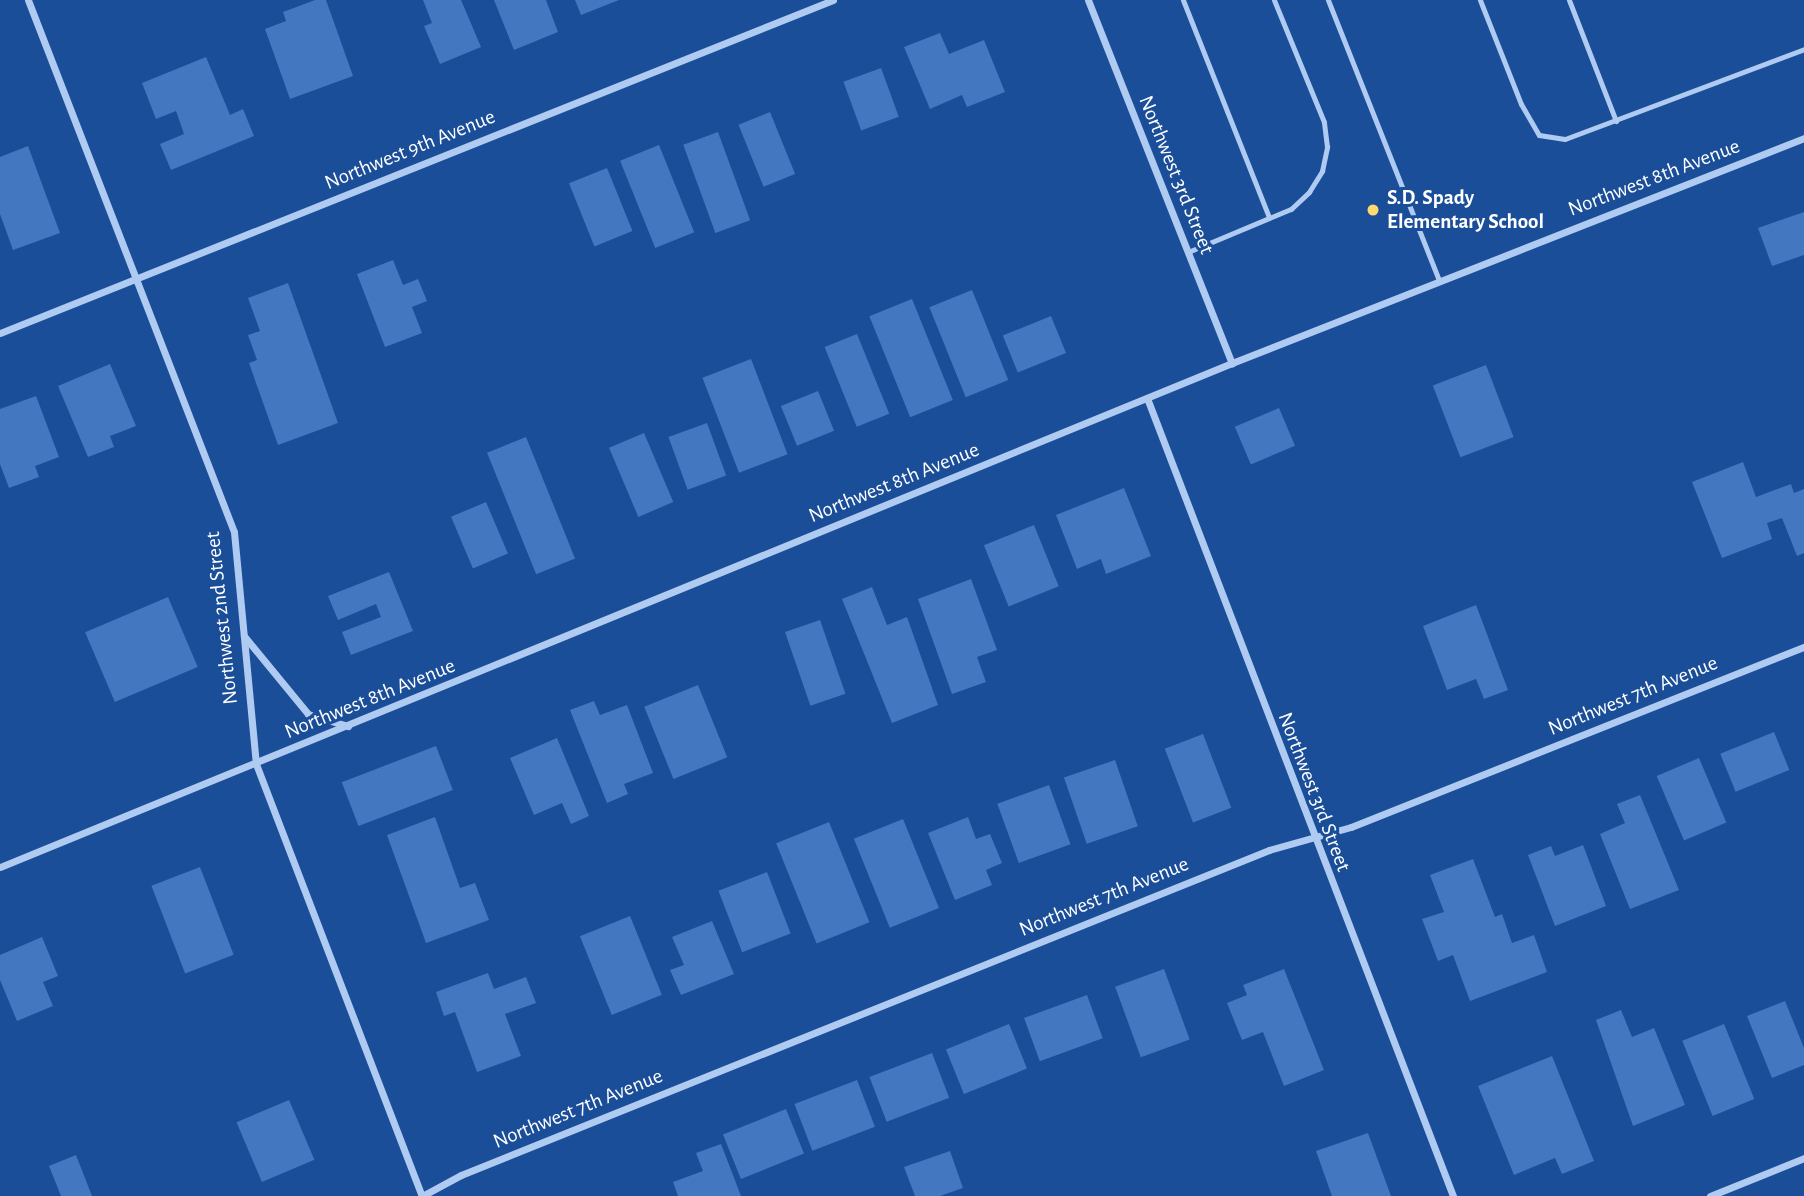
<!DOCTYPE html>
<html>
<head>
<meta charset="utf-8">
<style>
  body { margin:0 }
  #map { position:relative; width:1804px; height:1196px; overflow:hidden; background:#1a4e99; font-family:"Alegreya Sans",sans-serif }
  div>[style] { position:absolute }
  .building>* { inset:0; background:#4377c0; transform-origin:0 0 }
  .lane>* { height:5px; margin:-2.5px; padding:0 2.5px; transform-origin:2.5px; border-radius:2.5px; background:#b0cbf1 }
  .street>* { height:7px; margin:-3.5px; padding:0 3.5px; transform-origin:3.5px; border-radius:3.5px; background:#b0cbf1 }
  .dots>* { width:19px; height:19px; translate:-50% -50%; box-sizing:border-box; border:4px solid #1a4e99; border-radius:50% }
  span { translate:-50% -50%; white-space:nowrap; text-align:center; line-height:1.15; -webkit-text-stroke:6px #1a4e99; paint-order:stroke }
  .street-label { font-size:21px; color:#fff }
  .poi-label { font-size:21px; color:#fff; font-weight:700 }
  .left { translate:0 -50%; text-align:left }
</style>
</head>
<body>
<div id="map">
  <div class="building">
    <i style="clip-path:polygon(315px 0,326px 0,353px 76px,290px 99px,265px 29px,286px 21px,283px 12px)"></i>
    <i style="clip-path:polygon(423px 0,461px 0,481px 47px,440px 64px,424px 26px,432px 23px)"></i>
    <i style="clip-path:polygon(494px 0,546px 0,558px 32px,514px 50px)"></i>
    <i style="clip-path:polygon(575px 0,619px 0,581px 15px)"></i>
    <i style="clip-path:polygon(940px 33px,949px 54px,984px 40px,1005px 92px,967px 107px,962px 95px,930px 109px,904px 47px)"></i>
    <i style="clip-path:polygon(206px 57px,230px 115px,243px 109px,254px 136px,171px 170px,160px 144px,184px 134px,176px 111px,156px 119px,142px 83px)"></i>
    <i style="left:881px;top:68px;width:52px;height:40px;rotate:70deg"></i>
    <i style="left:770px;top:112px;width:67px;height:34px;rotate:68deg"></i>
    <i style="left:718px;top:132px;width:94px;height:37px;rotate:70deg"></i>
    <i style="left:659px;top:145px;width:94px;height:42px;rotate:68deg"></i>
    <i style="clip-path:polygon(28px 146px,60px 233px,13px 250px,0 214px,0 157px)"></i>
    <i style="left:607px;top:168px;width:68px;height:41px;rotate:68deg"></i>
    <i style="clip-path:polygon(1804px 212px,1804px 255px,1772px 266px,1758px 228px)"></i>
    <i style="clip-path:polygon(393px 260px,403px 285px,418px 279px,427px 301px,412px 307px,422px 333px,385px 347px,357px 274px)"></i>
    <i style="clip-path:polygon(288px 283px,338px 423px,278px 445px,249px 363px,257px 360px,248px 335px,260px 331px,248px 298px)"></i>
    <i style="left:972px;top:290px;width:97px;height:46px;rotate:68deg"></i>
    <i style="left:912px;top:299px;width:109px;height:46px;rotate:68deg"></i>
    <i style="left:1051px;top:316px;width:40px;height:52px;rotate:68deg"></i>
    <i style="left:857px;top:334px;width:86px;height:35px;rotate:68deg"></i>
    <i style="left:751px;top:359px;width:102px;height:52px;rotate:69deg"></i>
    <i style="clip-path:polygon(110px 364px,136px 426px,110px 436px,114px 447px,88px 457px,58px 386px)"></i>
    <i style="left:1486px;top:365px;width:77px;height:57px;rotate:69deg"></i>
    <i style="left:818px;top:391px;width:43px;height:40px;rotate:68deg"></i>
    <i style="clip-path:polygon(36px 396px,59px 457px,35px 466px,39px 477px,9px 488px,0 464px,0 409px)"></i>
    <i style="left:1279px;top:408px;width:41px;height:48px;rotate:67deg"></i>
    <i style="left:707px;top:423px;width:56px;height:41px;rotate:70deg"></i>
    <i style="left:644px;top:433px;width:75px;height:38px;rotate:67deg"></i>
    <i style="left:526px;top:437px;width:131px;height:42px;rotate:68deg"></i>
    <i style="clip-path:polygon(1743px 462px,1756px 497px,1791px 484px,1794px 493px,1804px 489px,1804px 553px,1797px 556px,1782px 518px,1767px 523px,1772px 539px,1722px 558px,1692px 482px)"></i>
    <i style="clip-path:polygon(1124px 488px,1151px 556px,1106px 574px,1101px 559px,1077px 569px,1056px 515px)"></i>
    <i style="left:486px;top:502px;width:56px;height:38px;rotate:67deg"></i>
    <i style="left:1034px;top:525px;width:66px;height:54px;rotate:68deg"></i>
    <i style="clip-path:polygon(389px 572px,413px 631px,351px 655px,342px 632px,381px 617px,376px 604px,338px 620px,328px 596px)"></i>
    <i style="clip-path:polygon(971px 579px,997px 650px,977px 657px,986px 682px,952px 694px,918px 599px)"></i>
    <i style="clip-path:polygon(872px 587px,887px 625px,907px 617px,938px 705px,892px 723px,842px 599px)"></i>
    <i style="left:168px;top:597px;width:76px;height:90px;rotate:67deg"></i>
    <i style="clip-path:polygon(1476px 605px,1508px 690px,1484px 699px,1476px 679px,1447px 690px,1423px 626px)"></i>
    <i style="left:820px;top:620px;width:78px;height:37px;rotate:71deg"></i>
    <i style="left:698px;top:685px;width:78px;height:58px;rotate:68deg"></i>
    <i style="clip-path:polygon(594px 701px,600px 715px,627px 705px,653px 773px,624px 784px,628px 794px,607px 803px,570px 710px)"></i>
    <i style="left:1774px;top:732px;width:41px;height:58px;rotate:68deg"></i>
    <i style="left:1203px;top:734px;width:79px;height:41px;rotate:69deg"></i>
    <i style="clip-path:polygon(557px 738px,589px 816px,571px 824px,562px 803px,534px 815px,510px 758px)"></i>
    <i style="left:436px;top:746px;width:47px;height:101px;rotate:69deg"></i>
    <i style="left:1699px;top:758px;width:70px;height:46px;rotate:67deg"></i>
    <i style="left:1115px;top:760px;width:70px;height:54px;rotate:71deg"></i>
    <i style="left:1049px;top:785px;width:63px;height:55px;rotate:70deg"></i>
    <i style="clip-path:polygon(1640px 795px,1679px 890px,1630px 909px,1600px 834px,1625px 823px,1617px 804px)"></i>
    <i style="clip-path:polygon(435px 817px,460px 888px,475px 883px,489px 920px,426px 943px,387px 835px)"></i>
    <i style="clip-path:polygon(968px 817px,976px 839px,990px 834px,1002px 863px,986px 870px,992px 885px,955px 900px,928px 833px)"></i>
    <i style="left:903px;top:819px;width:96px;height:53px;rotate:68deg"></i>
    <i style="left:829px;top:822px;width:108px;height:57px;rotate:68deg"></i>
    <i style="clip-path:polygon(1583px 845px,1606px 906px,1555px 926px,1528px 855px,1551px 846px,1555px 856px)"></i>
    <i style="clip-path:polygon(1473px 859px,1495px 917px,1502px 914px,1512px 943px,1534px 935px,1547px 972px,1470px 1001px,1453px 955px,1438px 961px,1422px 919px,1444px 912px,1430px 875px)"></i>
    <i style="left:200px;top:867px;width:94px;height:52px;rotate:69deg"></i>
    <i style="left:767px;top:872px;width:66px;height:52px;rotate:69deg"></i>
    <i style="left:630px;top:916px;width:85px;height:54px;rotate:68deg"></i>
    <i style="clip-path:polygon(712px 921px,734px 974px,681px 995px,670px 970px,684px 965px,672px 937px)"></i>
    <i style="clip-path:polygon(42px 937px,58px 976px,43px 982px,53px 1006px,17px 1021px,0 980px,0 955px)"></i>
    <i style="left:1164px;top:969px;width:75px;height:52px;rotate:70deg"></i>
    <i style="clip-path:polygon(1284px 969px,1324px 1070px,1284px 1086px,1263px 1032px,1242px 1040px,1227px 1003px,1247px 995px,1243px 985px)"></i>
    <i style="clip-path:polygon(488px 973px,494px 989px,526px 977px,536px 1003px,505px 1014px,521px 1056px,477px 1072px,455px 1012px,444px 1016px,436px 992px)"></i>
    <i style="left:1087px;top:995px;width:46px;height:67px;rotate:70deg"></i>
    <i style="clip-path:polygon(1785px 1001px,1804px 1048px,1804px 1065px,1772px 1078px,1747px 1016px)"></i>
    <i style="clip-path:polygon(1621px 1010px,1632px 1037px,1654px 1028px,1685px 1105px,1633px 1126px,1596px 1020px)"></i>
    <i style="left:1009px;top:1024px;width:48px;height:68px;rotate:68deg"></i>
    <i style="left:1724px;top:1024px;width:81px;height:45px;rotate:68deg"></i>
    <i style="left:932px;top:1053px;width:48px;height:67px;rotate:69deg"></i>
    <i style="clip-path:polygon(1552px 1056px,1594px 1161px,1562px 1174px,1555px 1158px,1514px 1175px,1478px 1086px)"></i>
    <i style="left:857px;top:1080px;width:50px;height:67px;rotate:69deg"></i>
    <i style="left:289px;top:1100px;width:65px;height:57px;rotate:67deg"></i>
    <i style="left:786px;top:1109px;width:48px;height:68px;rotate:68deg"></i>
    <i style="clip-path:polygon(1368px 1133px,1391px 1196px,1332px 1196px,1316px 1151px)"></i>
    <i style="clip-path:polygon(721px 1144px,741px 1196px,678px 1196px,673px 1182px,703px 1171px,696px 1153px)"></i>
    <i style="clip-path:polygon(950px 1151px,963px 1188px,940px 1196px,915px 1196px,904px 1167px)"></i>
    <i style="clip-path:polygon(76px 1155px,92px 1196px,61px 1196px,49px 1166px)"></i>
  </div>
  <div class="lane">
    <i style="left:1183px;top:0;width:233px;rotate:68.4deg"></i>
    <i style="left:1328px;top:0;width:302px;rotate:68.4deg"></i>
    <i style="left:1480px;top:0;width:112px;rotate:68.5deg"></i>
    <i style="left:1521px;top:104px;width:36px;rotate:60deg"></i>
    <i style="left:1539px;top:135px;width:26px;rotate:9deg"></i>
    <i style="left:1565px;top:139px;width:255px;rotate:-20.6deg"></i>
    <i style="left:1569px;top:0;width:130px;rotate:68.8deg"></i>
    <i style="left:1188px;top:252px;width:112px;rotate:-22.7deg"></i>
    <i style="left:1291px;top:209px;width:25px;rotate:-43deg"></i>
    <i style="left:1309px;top:192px;width:25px;rotate:-58deg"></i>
    <i style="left:1322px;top:171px;width:25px;rotate:-78deg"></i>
    <i style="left:1327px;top:147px;width:25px;rotate:-97deg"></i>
    <i style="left:1324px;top:122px;width:132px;rotate:-112.3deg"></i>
  </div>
  <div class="street">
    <i style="left:28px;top:0;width:570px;rotate:68.83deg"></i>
    <i style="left:234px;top:532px;width:233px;rotate:84.6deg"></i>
    <i style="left:256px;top:764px;width:463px;rotate:69deg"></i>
    <i style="left:1088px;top:0;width:391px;rotate:68.4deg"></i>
    <i style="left:0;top:333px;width:897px;rotate:-21.79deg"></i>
    <i style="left:1147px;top:398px;width:855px;rotate:69.02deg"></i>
    <i style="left:244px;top:636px;width:101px;rotate:50.6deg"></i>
    <i style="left:308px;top:714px;width:42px;rotate:16.7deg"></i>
    <i style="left:0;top:867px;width:1331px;rotate:-22.25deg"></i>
    <i style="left:1232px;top:363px;width:615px;rotate:-21.47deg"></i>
    <i style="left:422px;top:1196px;width:44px;rotate:-28.3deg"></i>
    <i style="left:461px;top:1175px;width:871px;rotate:-21.91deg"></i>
    <i style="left:1269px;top:850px;width:85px;rotate:-15.7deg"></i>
    <i style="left:1351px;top:827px;width:487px;rotate:-21.7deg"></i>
    <i style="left:1710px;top:1196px;width:101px;rotate:-22deg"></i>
  </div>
  <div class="dots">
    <i style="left:1373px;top:210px;background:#ffd96f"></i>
  </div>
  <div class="street-label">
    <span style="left:410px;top:150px;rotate:-22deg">Northwest 9th Avenue</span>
    <span style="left:1176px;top:175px;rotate:68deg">Northwest 3rd Street</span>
    <span style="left:1654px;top:178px;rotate:-21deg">Northwest 8th Avenue</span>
    <span style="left:894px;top:483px;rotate:-22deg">Northwest 8th Avenue</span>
    <span style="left:222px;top:618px;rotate:-96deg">Northwest 2nd Street</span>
    <span style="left:1633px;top:696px;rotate:-22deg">Northwest 7th Avenue</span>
    <span style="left:370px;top:699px;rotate:-22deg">Northwest 8th Avenue</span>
    <span style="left:1314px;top:792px;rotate:69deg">Northwest 3rd Street</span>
    <span style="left:1104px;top:897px;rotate:-22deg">Northwest 7th Avenue</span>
    <span style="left:578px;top:1109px;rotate:-22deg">Northwest 7th Avenue</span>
  </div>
  <div class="poi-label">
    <span class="left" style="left:1387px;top:210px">S.D. Spady<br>Elementary School</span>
  </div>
</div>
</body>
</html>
